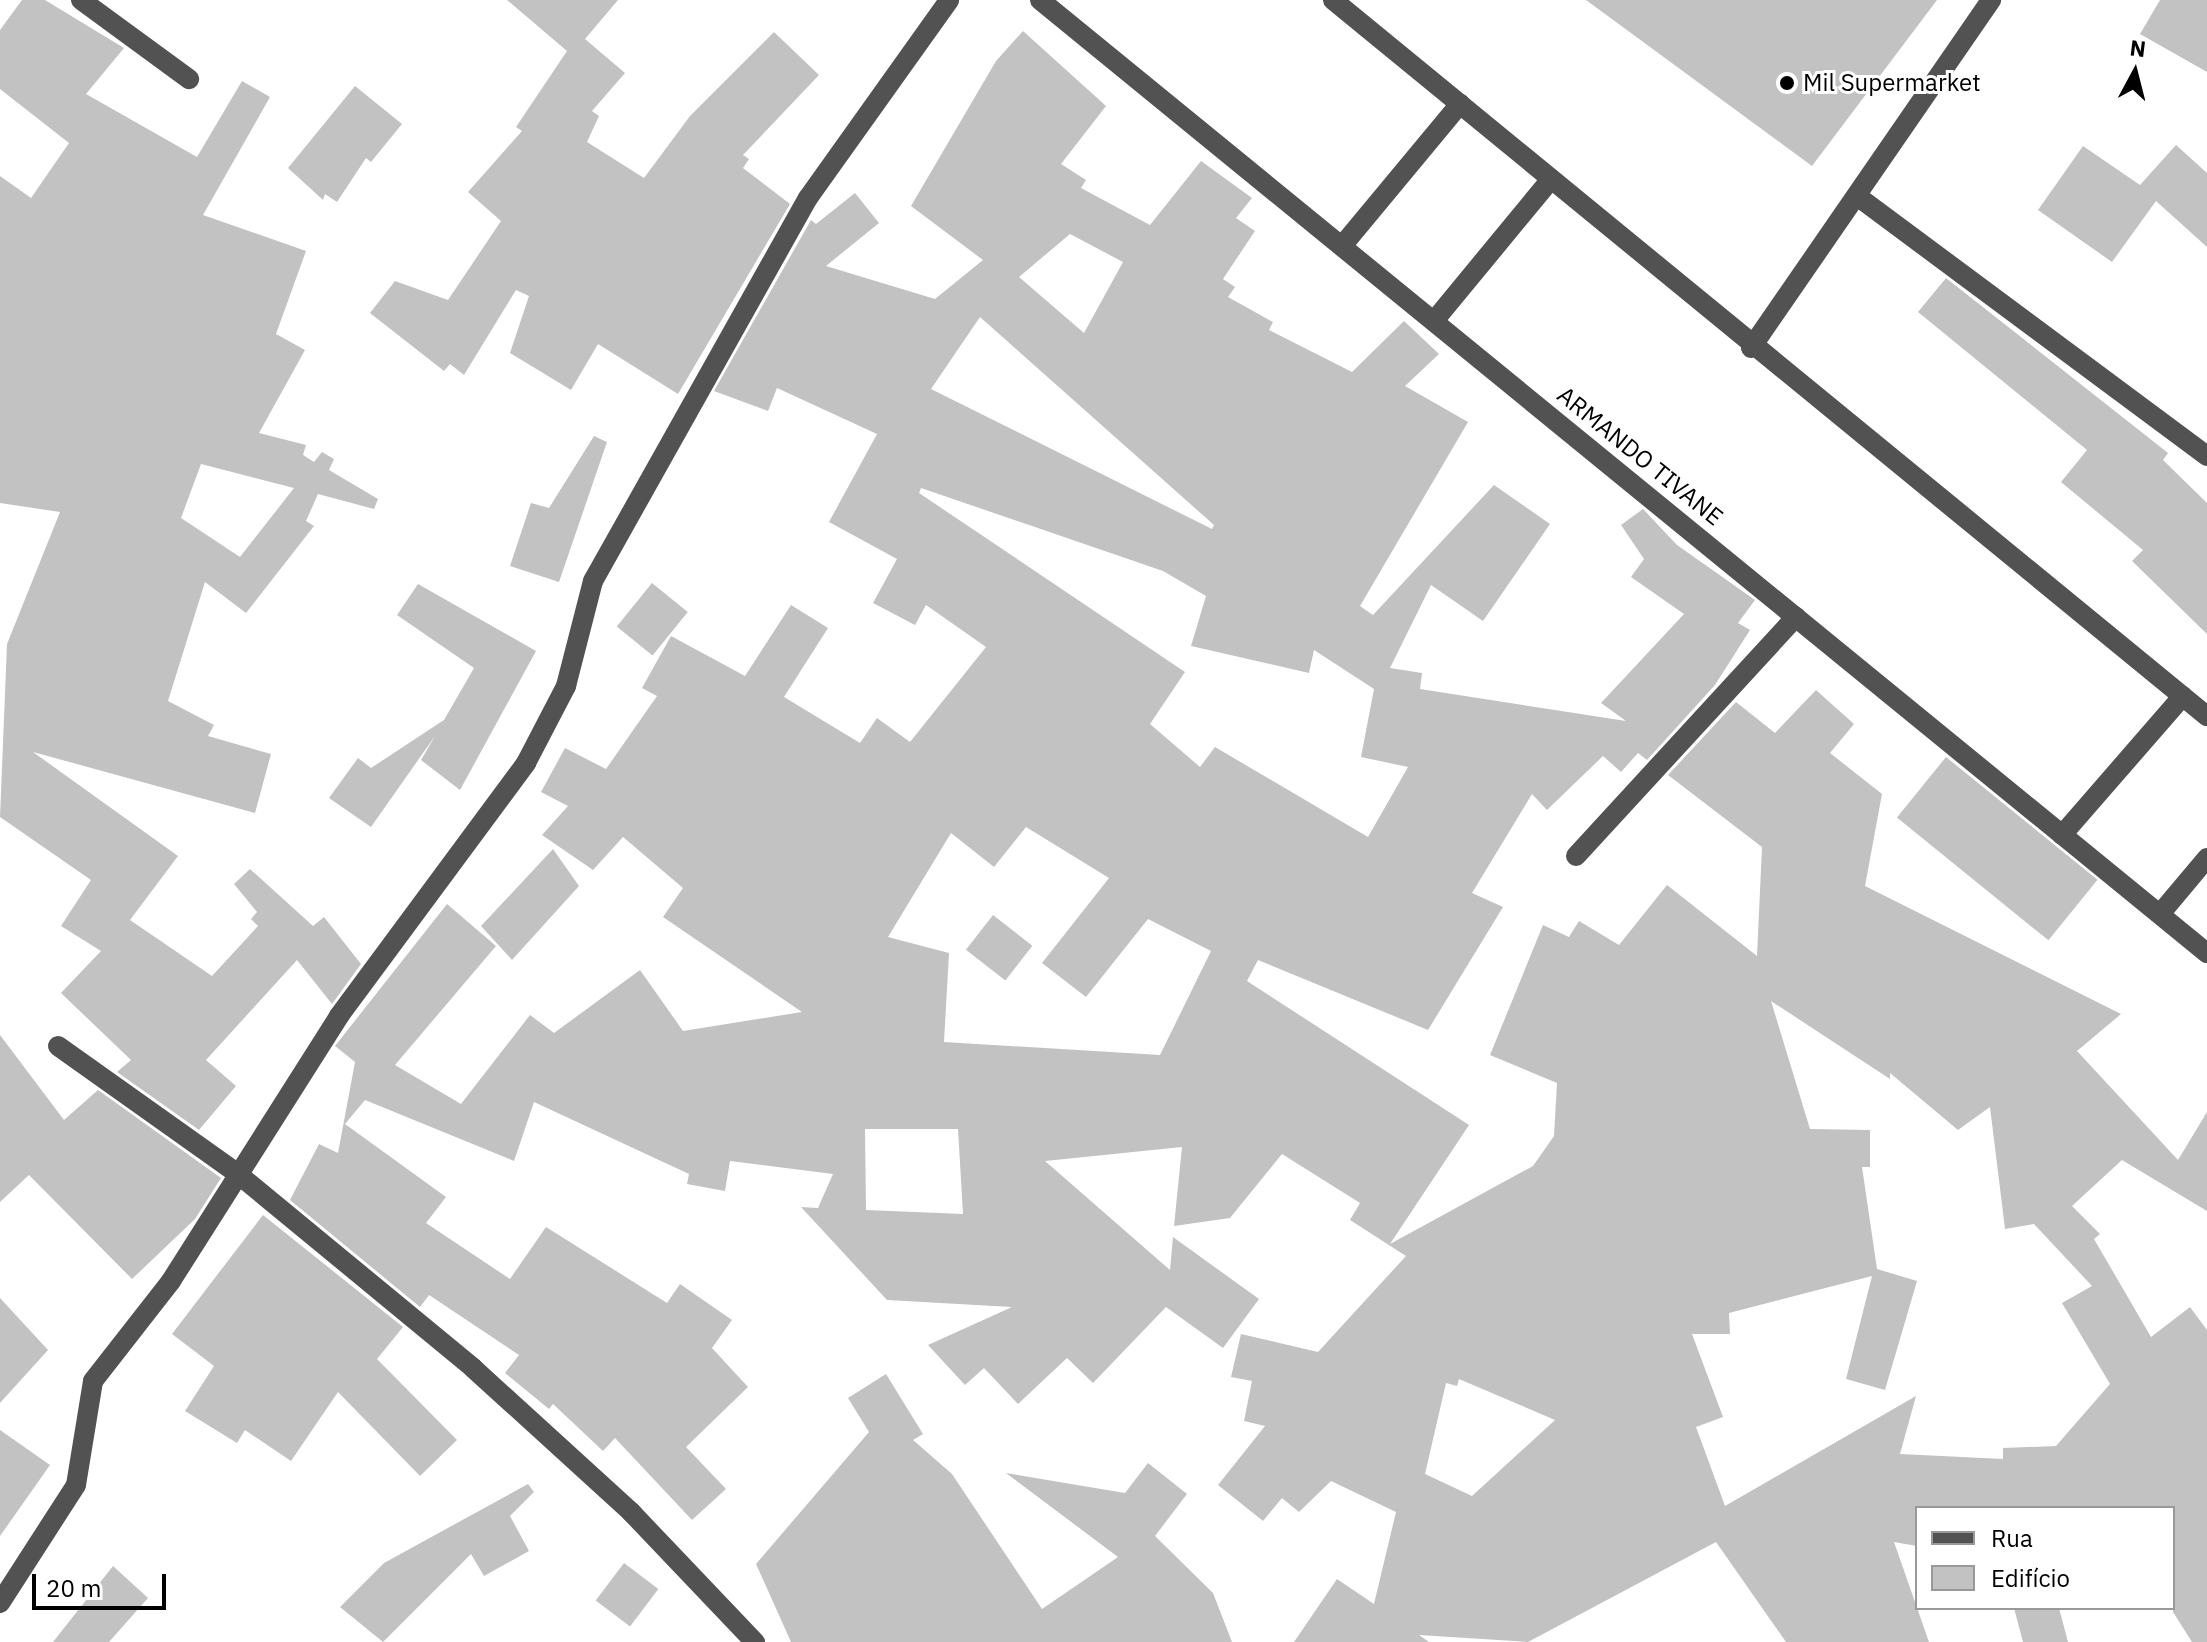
<!DOCTYPE html>
<html>
<head>
<meta charset="utf-8">
<style>
  body { margin:0 }
  #map { position:relative; width:2207px; height:1642px; overflow:hidden; background:#fff; font-family:"IBM Plex Sans",sans-serif }
  div>[style] { position:absolute }
  .building>* { inset:0; background:#c2c2c2; transform-origin:0 0 }
  .minor>* { height:20px; margin:-10px; padding:0 10px; transform-origin:10px; border-radius:10px; background:#525252 }
  .dots>* { width:22px; height:22px; translate:-50% -50%; box-sizing:border-box; border:4px solid #fff; border-radius:50% }
  span { translate:-50% -50%; white-space:nowrap; text-align:center; line-height:1.15; -webkit-text-stroke:6px #fff; paint-order:stroke }
  .poi-label { font-size:24px; color:#000 }
  .left { translate:0 -50%; text-align:left }
  .street-label { font-size:24px; color:#000 }
  .legend { position:absolute; left:1915px; top:1506px; width:260px; height:104px; box-sizing:border-box; background:#fff; border:2px solid #999; margin:0; padding:10px 14px; list-style:none; font-size:24px; color:#000 }
  .legend li { display:flex; align-items:center; gap:16px; height:40px }
  .legend b { width:40px; border:2px solid #999 }
  .north { position:absolute; left:2095px; top:32px; width:80px; height:80px; -webkit-text-stroke:6px #fff; paint-order:stroke; rotate:7deg; font-size:22px; font-weight:700; line-height:32px; text-align:center; color:#000 }
  .north::after { content:''; display:block; margin:auto; width:28px; height:36px; background:#000; clip-path:polygon(50% 0,100% 100%,50% 72%,0 100%) }
  .scale { position:absolute; left:32px; top:1574px; width:134px; height:36px; box-sizing:border-box; border:4px solid #000; border-top:0; padding-left:10px; font-size:24px; line-height:28px; white-space:nowrap; color:#000; -webkit-text-stroke:6px #fff; paint-order:stroke }
</style>
</head>
<body>
<div id="map">
  <div class="building">
    <i style="clip-path:polygon(evenodd,22px 0,45px 0,124px 48px,86px 94px,197px 157px,242px 81px,270px 97px,203px 215px,306px 251px,276px 334px,305px 350px,259px 433px,306px 445px,303px 455px,314px 462px,322px 452px,334px 459px,329px 470px,378px 499px,374px 509px,318px 494px,306px 521px,314px 526px,246px 613px,205px 582px,168px 701px,214px 725px,208px 736px,271px 754px,255px 813px,33px 752px,178px 856px,130px 920px,212px 976px,258px 926px,251px 919px,257px 912px,234px 884px,250px 869px,313px 926px,324px 917px,361px 964px,332px 1004px,297px 960px,206px 1060px,236px 1086px,199px 1130px,117px 1072px,131px 1060px,61px 993px,101px 951px,61px 926px,91px 880px,0 817px,7px 644px,60px 512px,0 503px,0 176px,31px 198px,69px 143px,0 89px,0 30px,22px 0,201px 464px,294px 488px,240px 557px,181px 518px,201px 464px)"></i>
    <i style="clip-path:polygon(507px 0,618px 0,585px 39px,625px 73px,592px 111px,599px 116px,587px 142px,644px 178px,690px 116px,774px 32px,819px 75px,743px 155px,749px 159px,743px 168px,790px 204px,678px 394px,598px 344px,571px 390px,510px 353px,529px 296px,516px 290px,464px 375px,450px 364px,444px 371px,370px 313px,395px 281px,448px 300px,501px 221px,468px 192px,522px 131px,516px 127px,567px 51px)"></i>
    <i style="clip-path:polygon(1586px 0,1937px 0,1812px 166px)"></i>
    <i style="clip-path:polygon(2160px 0,2207px 0,2207px 72px,2140px 34px)"></i>
    <i style="clip-path:polygon(evenodd,1023px 31px,1106px 106px,1061px 164px,1086px 180px,1081px 188px,1150px 225px,1201px 161px,1252px 198px,1236px 218px,1255px 231px,1223px 279px,1235px 287px,1228px 297px,1273px 322px,1269px 330px,1352px 372px,1404px 321px,1439px 354px,1405px 386px,1468px 422px,1360px 606px,1373px 615px,1494px 485px,1550px 524px,1483px 621px,1431px 585px,1390px 668px,1422px 673px,1420px 689px,1626px 721px,1601px 703px,1684px 614px,1631px 577px,1644px 559px,1621px 525px,1643px 509px,1677px 545px,1755px 600px,1738px 623px,1750px 630px,1715px 685px,1647px 760px,1638px 753px,1621px 772px,1603px 756px,1547px 810px,1532px 794px,1472px 893px,1503px 907px,1428px 1030px,1258px 960px,1247px 981px,1469px 1125px,1390px 1244px,1533px 1166px,1554px 1136px,1557px 1083px,1490px 1055px,1543px 925px,1569px 937px,1579px 921px,1619px 945px,1667px 885px,1757px 956px,1762px 847px,1668px 775px,1736px 702px,1775px 733px,1816px 690px,1854px 724px,1830px 753px,1882px 794px,1865px 886px,2121px 1014px,2077px 1051px,2178px 1160px,2207px 1112px,2207px 1211px,2122px 1160px,2072px 1206px,2100px 1234px,2094px 1239px,2151px 1337px,2190px 1307px,2207px 1330px,2207px 1642px,2192px 1642px,2173px 1612px,2173px 1508px,1917px 1508px,1917px 1546px,1894px 1542px,1929px 1642px,1786px 1642px,1716px 1542px,1528px 1642px,1419px 1635px,1429px 1642px,1294px 1642px,1337px 1579px,1374px 1604px,1396px 1512px,1331px 1481px,1299px 1512px,1282px 1498px,1263px 1521px,1218px 1485px,1265px 1426px,1244px 1421px,1252px 1381px,1231px 1377px,1241px 1334px,1318px 1352px,1406px 1256px,1350px 1220px,1360px 1203px,1282px 1154px,1230px 1218px,1174px 1226px,1182px 1147px,1045px 1161px,1170px 1270px,1173px 1237px,1259px 1299px,1223px 1348px,1166px 1307px,1093px 1383px,1067px 1358px,1018px 1404px,984px 1368px,965px 1385px,928px 1345px,1012px 1307px,887px 1300px,801px 1207px,818px 1208px,833px 1174px,730px 1161px,725px 1191px,687px 1184px,689px 1174px,534px 1102px,514px 1161px,365px 1100px,345px 1124px,446px 1197px,426px 1223px,510px 1279px,546px 1227px,667px 1303px,680px 1284px,732px 1320px,712px 1348px,748px 1387px,686px 1447px,726px 1489px,692px 1520px,615px 1438px,603px 1451px,553px 1404px,549px 1409px,505px 1373px,519px 1355px,429px 1295px,420px 1307px,290px 1200px,319px 1144px,338px 1153px,355px 1062px,335px 1046px,447px 904px,496px 946px,395px 1065px,461px 1104px,530px 1015px,554px 1033px,640px 970px,683px 1031px,802px 1012px,663px 917px,683px 888px,623px 837px,593px 870px,542px 835px,568px 806px,541px 792px,565px 748px,606px 769px,657px 696px,642px 688px,671px 636px,745px 676px,791px 605px,828px 628px,784px 697px,860px 743px,877px 718px,910px 742px,986px 647px,926px 605px,915px 625px,873px 603px,897px 559px,829px 522px,877px 434px,777px 388px,768px 411px,714px 391px,811px 220px,816px 224px,855px 193px,879px 223px,826px 266px,935px 299px,983px 260px,911px 206px,996px 61px,1023px 31px,1070px 234px,1123px 262px,1084px 333px,1019px 277px,1070px 234px,1023px 31px,980px 317px,1214px 525px,1212px 529px,931px 389px,980px 317px,1023px 31px,921px 488px,1163px 571px,1206px 596px,1191px 646px,1309px 673px,1314px 650px,1374px 689px,1361px 757px,1408px 767px,1368px 837px,1215px 747px,1200px 767px,1150px 724px,1185px 672px,919px 493px,921px 488px,1023px 31px,1026px 827px,1109px 878px,1042px 963px,1086px 997px,1148px 919px,1211px 951px,1160px 1055px,944px 1042px,949px 953px,888px 937px,951px 833px,994px 867px,1026px 827px,1023px 31px,1771px 1001px,1890px 1079px,1890px 1073px,1958px 1130px,1990px 1107px,2005px 1229px,2034px 1224px,2092px 1286px,2062px 1303px,2110px 1384px,2056px 1446px,2003px 1448px,2003px 1459px,1900px 1454px,1916px 1396px,1725px 1506px,1696px 1427px,1723px 1417px,1692px 1334px,1730px 1334px,1729px 1313px,1872px 1276px,1846px 1379px,1885px 1390px,1917px 1281px,1877px 1269px,1862px 1167px,1870px 1167px,1870px 1130px,1810px 1129px,1771px 1001px,1023px 31px,865px 1129px,958px 1129px,963px 1214px,866px 1210px,865px 1129px,1023px 31px,1459px 1379px,1555px 1420px,1472px 1496px,1425px 1474px,1446px 1383px,1457px 1386px,1459px 1379px)"></i>
    <i style="clip-path:polygon(355px 86px,402px 124px,371px 162px,366px 158px,337px 202px,325px 194px,323px 200px,288px 168px)"></i>
    <i style="clip-path:polygon(2176px 145px,2207px 173px,2207px 247px,2156px 201px,2112px 262px,2038px 210px,2083px 146px,2140px 185px)"></i>
    <i style="clip-path:polygon(1946px 278px,2168px 453px,2163px 460px,2207px 503px,2207px 634px,2132px 561px,2143px 550px,2061px 482px,2087px 450px,1918px 312px)"></i>
    <i style="clip-path:polygon(594px 436px,607px 442px,559px 582px,510px 566px,531px 503px,549px 508px)"></i>
    <i style="left:652px;top:583px;width:46px;height:56px;rotate:39deg"></i>
    <i style="clip-path:polygon(418px 584px,536px 651px,460px 790px,421px 760px,435px 736px,371px 827px,329px 798px,358px 758px,371px 768px,444px 720px,474px 668px,397px 615px)"></i>
    <i style="left:1946px;top:757px;width:195px;height:78px;rotate:39deg"></i>
    <i style="clip-path:polygon(553px 849px,579px 886px,512px 960px,481px 926px)"></i>
    <i style="left:993px;top:915px;width:50px;height:44px;rotate:38deg"></i>
    <i style="clip-path:polygon(0 1035px,64px 1120px,98px 1090px,221px 1178px,195px 1219px,132px 1279px,29px 1175px,0 1202px)"></i>
    <i style="clip-path:polygon(263px 1215px,403px 1327px,377px 1359px,457px 1440px,420px 1476px,338px 1392px,291px 1461px,245px 1430px,237px 1443px,185px 1411px,214px 1366px,172px 1334px)"></i>
    <i style="clip-path:polygon(0 1298px,48px 1350px,0 1403px)"></i>
    <i style="clip-path:polygon(886px 1374px,923px 1434px,913px 1440px,952px 1474px,1042px 1609px,1118px 1557px,1006px 1473px,1125px 1493px,1148px 1463px,1187px 1494px,1155px 1536px,1213px 1593px,1232px 1642px,791px 1642px,756px 1564px,869px 1432px,848px 1398px)"></i>
    <i style="clip-path:polygon(0 1430px,50px 1465px,0 1536px)"></i>
    <i style="clip-path:polygon(528px 1484px,534px 1492px,510px 1516px,529px 1551px,484px 1576px,471px 1554px,383px 1642px,340px 1607px,384px 1563px)"></i>
    <i style="left:624px;top:1563px;width:43px;height:47px;rotate:37deg"></i>
    <i style="clip-path:polygon(113px 1566px,148px 1598px,109px 1642px,53px 1642px)"></i>
    <i style="clip-path:polygon(2014px 1608px,2059px 1608px,2068px 1642px,2023px 1642px)"></i>
  </div>
  <div class="minor">
    <i style="left:81px;top:0;width:134px;rotate:36.2deg"></i>
    <i style="left:1040px;top:0;width:1507px;rotate:39.24deg"></i>
    <i style="left:1333px;top:0;width:1130px;rotate:39.33deg"></i>
    <i style="left:1857px;top:196px;width:436px;rotate:36.6deg"></i>
    <i style="left:1342px;top:246px;width:185px;rotate:-50.3deg"></i>
    <i style="left:1434px;top:321px;width:184px;rotate:-50.5deg"></i>
    <i style="left:1751px;top:348px;width:423px;rotate:-55.4deg"></i>
    <i style="left:2062px;top:835px;width:184px;rotate:-49deg"></i>
    <i style="left:1576px;top:856px;width:325px;rotate:-47.4deg"></i>
    <i style="left:2160px;top:914px;width:73px;rotate:-50deg"></i>
    <i style="left:58px;top:1046px;width:221px;rotate:35.4deg"></i>
    <i style="left:238px;top:1174px;width:305px;rotate:39.5deg"></i>
    <i style="left:473px;top:1368px;width:214px;rotate:42.3deg"></i>
    <i style="left:631px;top:1512px;width:180px;rotate:46.4deg"></i>
    <i style="left:0;top:1603px;width:140px;rotate:-57.2deg"></i>
    <i style="left:76px;top:1485px;width:105px;rotate:-80.7deg"></i>
    <i style="left:93px;top:1381px;width:127px;rotate:-52deg"></i>
    <i style="left:171px;top:1281px;width:314px;rotate:-57.6deg"></i>
    <i style="left:339px;top:1016px;width:315px;rotate:-53.5deg"></i>
    <i style="left:526px;top:763px;width:87px;rotate:-62.5deg"></i>
    <i style="left:566px;top:686px;width:108px;rotate:-75.6deg"></i>
    <i style="left:593px;top:581px;width:439px;rotate:-60.7deg"></i>
    <i style="left:808px;top:198px;width:243px;rotate:-54.5deg"></i>
  </div>
  <div class="dots">
    <i style="left:1787px;top:83px;background:#000"></i>
  </div>
  <div class="poi-label">
    <span class="left" style="left:1803px;top:83px">Mil Supermarket</span>
  </div>
  <div class="street-label">
    <span style="left:1640px;top:456px;rotate:39deg">ARMANDO TIVANE</span>
  </div>
  <ul class="legend">
  <li><b style="height:10px;background:#525252"></b>Rua</li>
  <li><b style="height:22px;background:#c2c2c2"></b>Edifício</li>
  </ul>
  <div class="north">N</div>
  <div class="scale">20 m</div>
</div>
</body>
</html>
